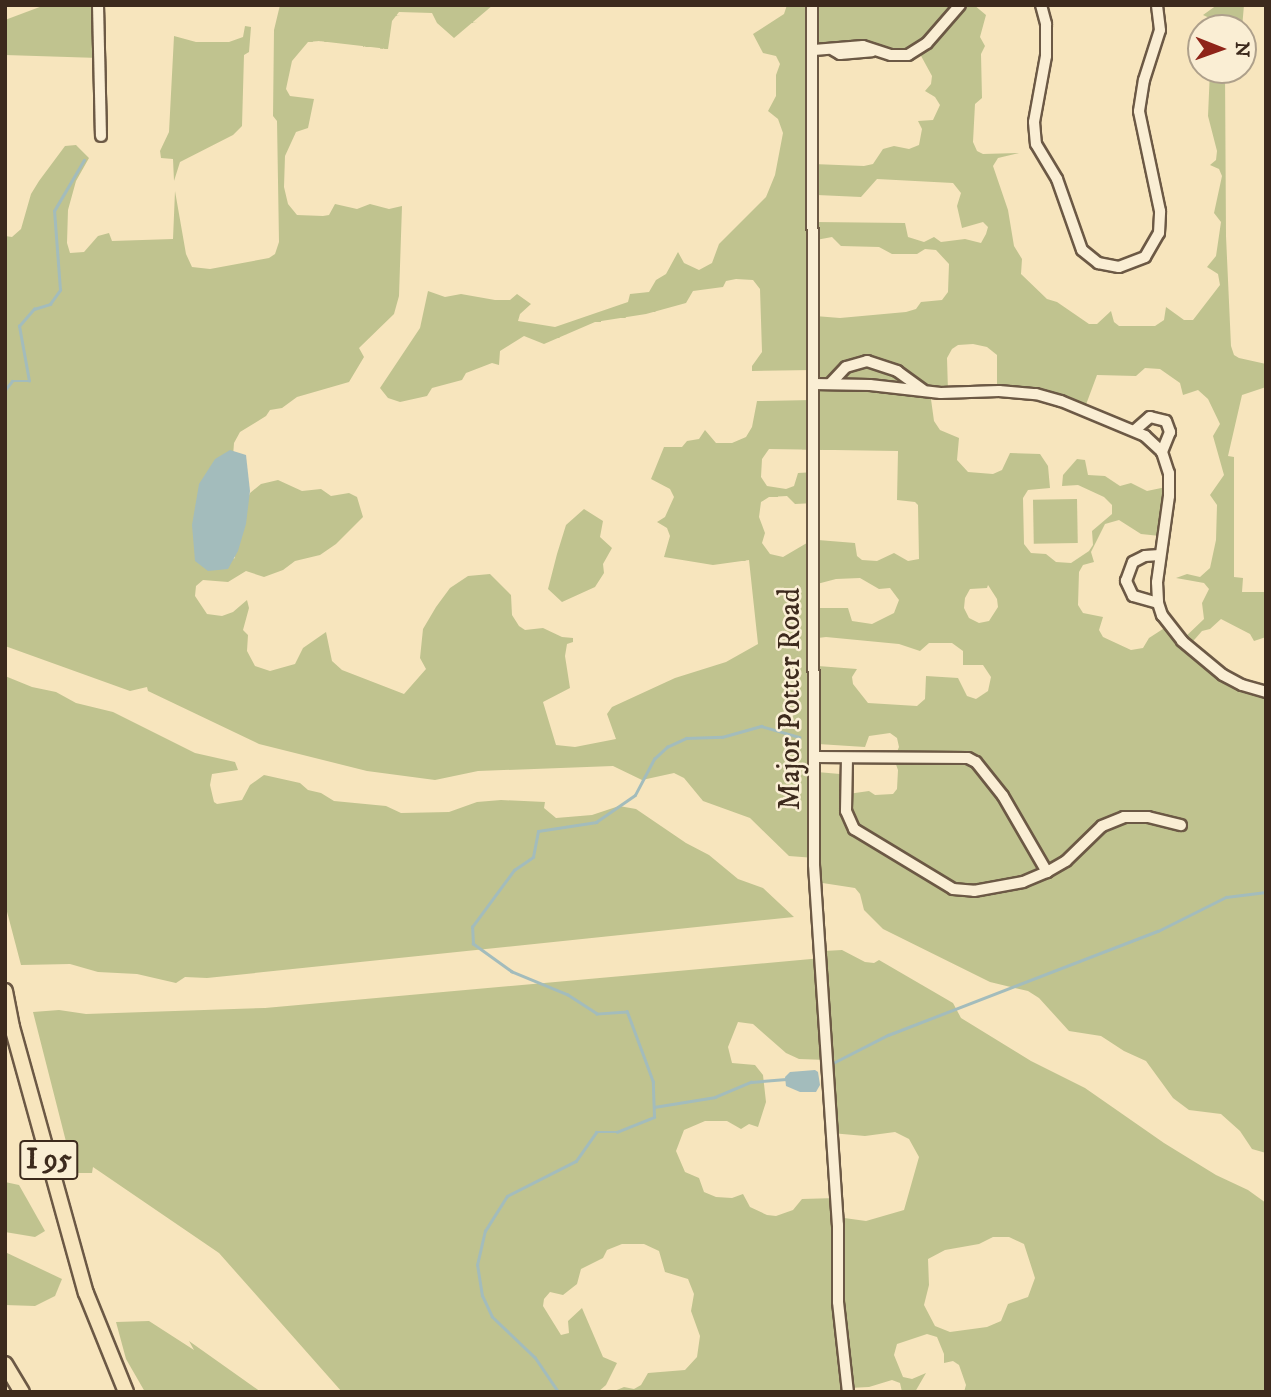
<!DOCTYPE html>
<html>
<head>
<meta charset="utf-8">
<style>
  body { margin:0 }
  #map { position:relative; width:1271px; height:1397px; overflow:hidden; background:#f7e5bd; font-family:"IM FELL DW Pica",serif }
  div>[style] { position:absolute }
  .green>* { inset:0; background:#c0c38f; transform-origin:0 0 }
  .water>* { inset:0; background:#a3bcbc }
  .stream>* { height:2.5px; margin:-1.25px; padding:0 1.25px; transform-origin:1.25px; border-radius:1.25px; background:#a3bcbc }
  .roads { filter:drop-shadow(2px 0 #6c5945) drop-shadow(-2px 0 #6c5945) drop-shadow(0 2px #6c5945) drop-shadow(0 -2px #6c5945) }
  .minor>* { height:10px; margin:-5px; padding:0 5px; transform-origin:5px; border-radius:5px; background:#faeed4 }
  .highway>* { height:14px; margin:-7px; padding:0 7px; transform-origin:7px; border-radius:7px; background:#f7e5bd }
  span { translate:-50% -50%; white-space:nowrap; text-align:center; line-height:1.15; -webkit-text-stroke:5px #faeed4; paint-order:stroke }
  .shield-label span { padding:2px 5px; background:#faeed4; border:2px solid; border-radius:5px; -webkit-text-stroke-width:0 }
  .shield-label { font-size:28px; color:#3d2a1d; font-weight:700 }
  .street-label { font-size:30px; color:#3d2a1d }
  .frame { position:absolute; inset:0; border:7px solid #3d2a1d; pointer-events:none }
  .north { position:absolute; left:1187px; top:14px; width:70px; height:70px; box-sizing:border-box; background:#faeed4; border:2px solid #aea08b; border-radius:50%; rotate:91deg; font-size:19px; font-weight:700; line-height:28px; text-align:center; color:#3d2a1d }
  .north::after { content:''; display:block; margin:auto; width:24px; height:32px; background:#8f2418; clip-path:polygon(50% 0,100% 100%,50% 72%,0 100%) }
</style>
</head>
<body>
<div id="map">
  <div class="green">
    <i style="clip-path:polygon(45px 5px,99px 5px,99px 58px,5px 55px,5px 20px)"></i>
    <i style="clip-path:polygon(evenodd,280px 5px,493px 5px,454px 38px,437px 23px,432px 13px,399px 12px,392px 21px,388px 49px,319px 41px,308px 42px,292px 61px,286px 89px,290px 96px,314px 99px,308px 128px,296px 132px,285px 156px,284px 187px,288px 204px,297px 215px,323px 216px,329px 215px,335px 204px,357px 209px,370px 204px,389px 209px,402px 206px,399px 296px,394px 314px,359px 348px,364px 357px,349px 382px,297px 397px,282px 408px,270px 410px,266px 416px,240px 432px,234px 443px,225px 563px,235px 558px,235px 533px,250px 493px,261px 484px,278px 480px,302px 491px,321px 489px,331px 496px,349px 493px,357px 497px,363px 517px,336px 544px,320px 555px,295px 561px,283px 570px,264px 577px,246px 571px,228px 582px,203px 580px,196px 586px,195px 596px,207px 614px,222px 616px,233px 612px,247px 600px,249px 608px,243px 630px,248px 635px,247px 651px,255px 666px,270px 671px,295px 664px,303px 648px,326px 632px,332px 661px,342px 670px,404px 694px,426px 669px,420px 658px,423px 629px,436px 607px,450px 588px,468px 576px,490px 574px,511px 595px,512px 615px,519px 626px,525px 630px,543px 628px,562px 637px,573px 638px,573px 642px,567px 644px,565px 656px,570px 688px,543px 702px,556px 745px,575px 747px,616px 739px,607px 714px,612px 707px,675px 678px,726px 662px,758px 644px,749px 560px,713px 565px,664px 557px,670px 536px,667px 528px,657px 522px,665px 517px,674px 497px,670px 489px,651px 479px,664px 447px,682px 447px,687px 441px,699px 439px,705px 430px,716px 443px,732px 443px,746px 437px,752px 427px,757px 401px,813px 400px,813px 370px,752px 371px,752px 366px,762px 352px,760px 289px,753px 280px,736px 279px,726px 281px,723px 287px,693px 291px,686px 303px,646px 314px,595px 322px,544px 344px,524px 336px,500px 351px,499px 365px,492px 363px,466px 373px,462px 380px,432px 388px,427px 396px,400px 402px,388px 398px,380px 388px,420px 328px,428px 291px,445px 297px,461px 294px,495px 300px,510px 300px,517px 294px,531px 304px,520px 314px,518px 321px,555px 327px,628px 302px,630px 294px,649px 292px,656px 280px,666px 274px,678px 252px,684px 263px,699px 270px,712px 263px,719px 244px,766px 197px,775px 175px,783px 133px,778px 119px,768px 111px,776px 96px,776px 75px,780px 64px,776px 56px,763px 53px,753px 34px,784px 14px,787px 5px,974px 5px,986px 15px,980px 37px,985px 46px,981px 54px,982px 98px,975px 104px,973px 142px,977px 151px,983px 154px,1019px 153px,998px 158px,993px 166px,1008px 210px,1014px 246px,1022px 259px,1021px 274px,1047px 299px,1057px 302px,1089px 324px,1097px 324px,1111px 311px,1114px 322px,1119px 326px,1155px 326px,1164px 320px,1166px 307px,1184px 320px,1193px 320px,1220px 285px,1218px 274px,1207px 267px,1216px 256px,1221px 222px,1214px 213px,1222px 176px,1219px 169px,1210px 165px,1216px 160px,1217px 151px,1208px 116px,1210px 70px,1225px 70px,1226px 236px,1231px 346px,1234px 355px,1239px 358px,1266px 364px,1266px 387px,1242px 395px,1228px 456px,1234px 457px,1234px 577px,1243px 578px,1242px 592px,1266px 592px,1266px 637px,1254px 641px,1250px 634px,1221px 619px,1210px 629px,1202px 631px,1188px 647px,1218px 673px,1266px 691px,1266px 1153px,1252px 1149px,1240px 1131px,1221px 1114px,1189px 1110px,1173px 1098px,1146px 1061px,1124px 1051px,1101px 1036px,1069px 1031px,1039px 998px,1028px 991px,990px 982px,883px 929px,864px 910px,860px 894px,855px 888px,816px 882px,815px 858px,789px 856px,750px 818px,703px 801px,684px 778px,674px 773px,642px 780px,613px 766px,478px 771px,435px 780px,367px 771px,259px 744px,148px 691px,147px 687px,130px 691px,5px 646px,5px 236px,12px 237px,21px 229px,31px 194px,39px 181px,65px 146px,76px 145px,89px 158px,76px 181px,68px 210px,67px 243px,70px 253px,84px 252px,98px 236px,109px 233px,112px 241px,173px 239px,175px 191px,186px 254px,192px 267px,210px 269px,269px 258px,275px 254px,279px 242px,277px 121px,273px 116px,274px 30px,280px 5px,815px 54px,893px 59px,910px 59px,920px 54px,932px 76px,931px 84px,925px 91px,935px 97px,940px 105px,933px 120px,918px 121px,922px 129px,919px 145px,909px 149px,894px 146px,883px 149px,873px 164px,864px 166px,813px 164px,815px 54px,280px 5px,877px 179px,953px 183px,961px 193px,957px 206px,962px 228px,983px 222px,988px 227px,986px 234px,981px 243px,965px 239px,941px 242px,934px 237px,924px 242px,908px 237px,905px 223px,815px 222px,817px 195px,861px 197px,877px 179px,280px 5px,832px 237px,841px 246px,879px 247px,892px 254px,917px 254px,925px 249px,936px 250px,949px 264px,948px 292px,942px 300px,921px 302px,916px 309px,906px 312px,840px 318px,815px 316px,816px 240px,832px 237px,280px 5px,973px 344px,987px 347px,997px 355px,997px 388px,1084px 410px,1097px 375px,1136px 376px,1145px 368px,1160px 369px,1180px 383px,1183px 395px,1198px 390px,1208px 399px,1220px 424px,1213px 436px,1224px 475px,1210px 495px,1217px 505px,1216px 540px,1210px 568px,1200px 577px,1187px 574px,1176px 578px,1204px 583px,1209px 589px,1202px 603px,1204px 619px,1181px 641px,1166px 627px,1149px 638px,1143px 648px,1131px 650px,1103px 637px,1099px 630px,1103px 617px,1083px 613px,1078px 605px,1079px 572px,1083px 565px,1094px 562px,1091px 552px,1105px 524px,1119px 520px,1141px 534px,1160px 536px,1166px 487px,1147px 491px,1131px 483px,1120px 486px,1105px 476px,1088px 475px,1085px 460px,1077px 459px,1063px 475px,1062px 486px,1078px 485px,1104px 497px,1112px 505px,1112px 514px,1092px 531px,1093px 545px,1089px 551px,1071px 563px,1056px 562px,1046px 554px,1031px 553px,1024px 544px,1023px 498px,1028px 490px,1050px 488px,1048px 466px,1040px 454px,1010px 453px,1002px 470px,993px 474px,968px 472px,957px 460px,959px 438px,940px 430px,934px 421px,930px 392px,948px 391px,947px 358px,952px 349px,958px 345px,973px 344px,280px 5px,769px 449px,898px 451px,897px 500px,915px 502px,918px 505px,919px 559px,908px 561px,894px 553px,877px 561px,862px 560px,857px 556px,855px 543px,818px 540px,817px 537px,783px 557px,770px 554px,762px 543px,765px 533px,759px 517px,761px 502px,769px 497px,787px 496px,795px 504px,815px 503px,815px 472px,798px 473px,794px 486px,786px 489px,767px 486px,761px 477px,762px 459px,769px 449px,280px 5px,860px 578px,879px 589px,890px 588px,899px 600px,894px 613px,872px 624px,852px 621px,848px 608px,818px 608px,817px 584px,836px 579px,860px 578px,280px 5px,988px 585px,997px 599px,998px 607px,989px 621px,979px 623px,969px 618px,964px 608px,965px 598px,970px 589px,987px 588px,988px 585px,280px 5px,826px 637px,899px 644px,920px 651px,929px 643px,952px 643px,963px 651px,963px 665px,983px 665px,991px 677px,988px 691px,976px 699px,967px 696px,958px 678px,926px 676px,925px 699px,917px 706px,868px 703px,853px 684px,852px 677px,857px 669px,818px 666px,818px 638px,826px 637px,280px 5px,890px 733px,897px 738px,899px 747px,894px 759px,898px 770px,897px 789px,893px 794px,875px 795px,869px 791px,848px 794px,841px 789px,840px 774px,817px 772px,818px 744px,865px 747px,869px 736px,890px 733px)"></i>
    <i style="clip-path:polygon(1217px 5px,1244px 5px,1242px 28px,1220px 28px,1218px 22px,1203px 15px)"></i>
    <i style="clip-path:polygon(245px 26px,251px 27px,249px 52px,244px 55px,242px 126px,233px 135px,180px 162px,174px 181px,173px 159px,161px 158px,160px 151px,169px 132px,174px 36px,196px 42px,229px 42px,243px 37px)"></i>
    <i style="left:1077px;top:499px;width:44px;height:44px;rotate:89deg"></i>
    <i style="clip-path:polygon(584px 509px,603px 521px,600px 537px,612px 548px,603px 564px,604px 573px,595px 587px,562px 602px,548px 589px,557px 554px,566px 525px)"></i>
    <i style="clip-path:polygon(5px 676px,32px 687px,56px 692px,76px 703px,113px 712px,195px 753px,235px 762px,238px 770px,212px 774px,210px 785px,214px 802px,217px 804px,242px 800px,250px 785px,264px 775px,300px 783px,308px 790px,321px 793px,334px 801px,386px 806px,401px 813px,449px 812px,477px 802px,501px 800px,545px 802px,544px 808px,556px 818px,592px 815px,619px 806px,636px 809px,686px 843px,709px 855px,738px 879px,763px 888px,794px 917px,207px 978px,185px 977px,176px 983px,137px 974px,98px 972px,70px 964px,21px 965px,5px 904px)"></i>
    <i style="clip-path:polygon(evenodd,842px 950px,865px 962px,874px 963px,879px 960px,953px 1003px,961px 1018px,1031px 1061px,1085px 1088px,1164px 1143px,1216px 1175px,1248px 1190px,1266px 1203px,1266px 1392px,964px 1392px,966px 1385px,959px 1365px,953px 1361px,944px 1363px,944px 1354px,937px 1337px,927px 1334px,897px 1344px,894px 1355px,903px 1377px,912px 1379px,926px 1373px,915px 1392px,902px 1392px,900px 1383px,892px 1380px,869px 1387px,849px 1388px,849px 1392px,612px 1392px,624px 1387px,634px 1389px,641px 1385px,648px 1373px,685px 1370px,697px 1357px,700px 1336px,691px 1311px,694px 1294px,688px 1279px,665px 1272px,659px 1251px,644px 1244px,622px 1244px,607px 1250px,603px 1258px,581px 1269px,577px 1284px,563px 1295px,550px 1292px,544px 1299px,543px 1306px,561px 1335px,569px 1333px,568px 1321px,582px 1308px,603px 1357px,617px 1363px,606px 1385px,598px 1392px,342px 1392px,219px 1253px,93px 1167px,92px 1173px,74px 1173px,33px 1012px,59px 1010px,86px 1014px,265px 1008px,822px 958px,824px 951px,842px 950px,738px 1022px,753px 1024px,786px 1053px,799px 1059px,827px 1060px,831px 1133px,865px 1136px,895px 1132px,909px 1139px,919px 1157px,904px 1210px,866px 1221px,837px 1217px,836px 1198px,802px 1199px,793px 1210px,776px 1216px,767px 1215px,750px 1207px,743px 1194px,732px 1198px,716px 1197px,704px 1192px,699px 1178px,685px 1172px,676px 1151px,684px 1130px,705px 1121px,727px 1121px,741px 1129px,749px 1124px,758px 1127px,766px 1102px,763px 1075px,755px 1065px,732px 1063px,728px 1047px,738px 1022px,842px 950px,993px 1237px,1009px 1237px,1024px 1244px,1035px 1278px,1028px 1297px,1008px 1304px,1001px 1321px,987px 1327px,950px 1332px,935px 1326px,924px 1305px,929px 1285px,928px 1259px,945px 1250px,979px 1244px,993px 1237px)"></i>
    <i style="clip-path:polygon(5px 1182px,19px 1185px,45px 1231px,35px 1237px,5px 1232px)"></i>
    <i style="clip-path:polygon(5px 1252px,62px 1279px,55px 1296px,35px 1306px,5px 1305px)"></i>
    <i style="clip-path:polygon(149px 1321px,194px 1350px,189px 1341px,261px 1392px,145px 1392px,126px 1359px,116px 1322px)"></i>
  </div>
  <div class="water">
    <i style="clip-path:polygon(230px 450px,246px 455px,250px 491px,246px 524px,238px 551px,228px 569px,208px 571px,195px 561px,192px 525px,199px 484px,215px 459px)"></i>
    <i style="clip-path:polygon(815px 1070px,818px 1072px,820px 1085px,816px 1092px,800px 1092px,786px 1086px,785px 1077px,790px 1072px)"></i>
  </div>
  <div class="stream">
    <i style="left:5px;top:390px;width:11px;rotate:-52deg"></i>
    <i style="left:12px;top:381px;width:17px"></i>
    <i style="left:29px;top:381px;width:56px;rotate:-100.3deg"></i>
    <i style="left:19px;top:326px;width:23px;rotate:-49deg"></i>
    <i style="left:34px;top:309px;width:17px;rotate:-17deg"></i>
    <i style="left:50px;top:304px;width:17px;rotate:-54deg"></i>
    <i style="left:60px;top:290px;width:79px;rotate:-94.3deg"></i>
    <i style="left:54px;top:211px;width:59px;rotate:-59.5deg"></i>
    <i style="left:831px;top:1064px;width:64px;rotate:-27deg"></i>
    <i style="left:888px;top:1035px;width:289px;rotate:-21.1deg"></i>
    <i style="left:1158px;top:931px;width:76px;rotate:-26.6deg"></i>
    <i style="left:1226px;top:897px;width:40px;rotate:-7.1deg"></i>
    <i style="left:654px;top:1107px;width:62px;rotate:-9.3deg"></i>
    <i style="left:715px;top:1097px;width:39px;rotate:-23deg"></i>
    <i style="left:751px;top:1082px;width:35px;rotate:-5deg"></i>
    <i style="left:558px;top:1392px;width:41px;rotate:-124.1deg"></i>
    <i style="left:535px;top:1358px;width:59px;rotate:-136.4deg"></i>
    <i style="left:492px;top:1317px;width:23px;rotate:-115deg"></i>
    <i style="left:482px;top:1296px;width:31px;rotate:-99deg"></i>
    <i style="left:477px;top:1265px;width:35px;rotate:-77deg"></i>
    <i style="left:485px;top:1231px;width:41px;rotate:-57.8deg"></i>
    <i style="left:507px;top:1196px;width:77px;rotate:-26.9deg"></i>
    <i style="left:576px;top:1161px;width:35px;rotate:-55deg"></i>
    <i style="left:596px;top:1132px;width:21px"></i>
    <i style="left:617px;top:1132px;width:40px;rotate:-22deg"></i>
    <i style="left:654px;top:1117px;width:35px;rotate:-92deg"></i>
    <i style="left:653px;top:1082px;width:75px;rotate:-110.4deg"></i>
    <i style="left:627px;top:1012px;width:30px;rotate:176deg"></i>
    <i style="left:597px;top:1014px;width:35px;rotate:-147deg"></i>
    <i style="left:568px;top:995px;width:61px;rotate:-157.7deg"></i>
    <i style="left:512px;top:972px;width:48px;rotate:-144.3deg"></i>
    <i style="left:473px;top:944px;width:17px;rotate:-93deg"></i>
    <i style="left:472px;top:927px;width:71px;rotate:-53.6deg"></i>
    <i style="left:514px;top:870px;width:23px;rotate:-34deg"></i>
    <i style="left:533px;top:857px;width:26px;rotate:-79deg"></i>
    <i style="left:538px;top:831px;width:59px;rotate:-8.8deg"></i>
    <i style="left:596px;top:822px;width:47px;rotate:-34.7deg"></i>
    <i style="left:635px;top:795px;width:41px;rotate:-62.2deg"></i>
    <i style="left:654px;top:759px;width:18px;rotate:-43deg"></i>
    <i style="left:667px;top:747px;width:21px;rotate:-25deg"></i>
    <i style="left:686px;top:738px;width:36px;rotate:-2deg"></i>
    <i style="left:722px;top:737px;width:41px;rotate:-15.8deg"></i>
    <i style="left:761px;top:726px;width:40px;rotate:16deg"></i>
  </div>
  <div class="roads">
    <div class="minor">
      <i style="left:98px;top:5px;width:131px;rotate:88.7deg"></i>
      <i style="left:812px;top:5px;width:860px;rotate:89.87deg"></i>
      <i style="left:814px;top:865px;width:361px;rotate:86.2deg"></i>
      <i style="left:838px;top:1225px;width:77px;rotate:90deg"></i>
      <i style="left:838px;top:1302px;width:91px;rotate:83.7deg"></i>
      <i style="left:1041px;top:5px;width:20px;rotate:75deg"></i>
      <i style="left:1046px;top:24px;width:32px;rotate:90deg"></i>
      <i style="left:1046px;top:56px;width:67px;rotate:100.3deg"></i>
      <i style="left:1034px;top:122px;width:22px;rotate:85deg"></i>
      <i style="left:1036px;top:144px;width:41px;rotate:59deg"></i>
      <i style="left:1057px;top:179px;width:75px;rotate:70.6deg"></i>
      <i style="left:1082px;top:250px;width:21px;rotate:39deg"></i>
      <i style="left:1098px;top:263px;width:21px;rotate:11deg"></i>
      <i style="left:1119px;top:267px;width:28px;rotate:-21deg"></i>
      <i style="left:1145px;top:257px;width:28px;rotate:-60deg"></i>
      <i style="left:1159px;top:233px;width:22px;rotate:-87deg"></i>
      <i style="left:1160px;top:211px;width:102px;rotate:-101.9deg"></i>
      <i style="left:1139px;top:111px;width:31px;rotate:-81deg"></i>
      <i style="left:1144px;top:80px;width:52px;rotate:-72.3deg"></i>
      <i style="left:1160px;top:30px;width:25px;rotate:-97deg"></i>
      <i style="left:814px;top:50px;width:49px;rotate:-4.7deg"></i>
      <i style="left:863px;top:46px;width:29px;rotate:18deg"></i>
      <i style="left:891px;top:55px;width:17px"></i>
      <i style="left:908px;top:55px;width:22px;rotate:-32deg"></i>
      <i style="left:927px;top:43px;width:50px;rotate:-49deg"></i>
      <i style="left:833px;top:50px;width:8px;rotate:30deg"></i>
      <i style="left:840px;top:54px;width:32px;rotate:-5deg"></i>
      <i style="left:831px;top:383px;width:22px;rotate:-47deg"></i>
      <i style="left:846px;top:367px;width:22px;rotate:-16deg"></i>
      <i style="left:867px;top:361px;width:32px;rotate:18deg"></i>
      <i style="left:897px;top:371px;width:32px;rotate:36deg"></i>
      <i style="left:814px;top:384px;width:56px;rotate:1deg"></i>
      <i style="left:870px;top:385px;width:71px;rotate:6.4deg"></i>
      <i style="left:941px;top:393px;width:58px;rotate:-2deg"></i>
      <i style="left:999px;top:391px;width:37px;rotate:5deg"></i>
      <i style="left:1036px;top:394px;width:26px;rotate:16deg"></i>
      <i style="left:1061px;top:401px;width:91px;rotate:22.6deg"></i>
      <i style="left:1145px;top:436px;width:23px;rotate:43deg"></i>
      <i style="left:1162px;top:452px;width:22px;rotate:72deg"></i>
      <i style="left:1169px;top:473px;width:23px;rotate:90deg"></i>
      <i style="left:1169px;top:496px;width:87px;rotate:97.9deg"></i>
      <i style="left:1157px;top:582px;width:21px;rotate:87deg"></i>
      <i style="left:1158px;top:603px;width:13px;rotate:72deg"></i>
      <i style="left:1162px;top:615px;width:33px;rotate:52deg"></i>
      <i style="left:1182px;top:641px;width:53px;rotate:39.7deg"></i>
      <i style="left:1223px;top:675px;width:21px;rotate:28deg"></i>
      <i style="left:1242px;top:685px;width:25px;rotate:16deg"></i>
      <i style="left:1135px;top:430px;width:20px;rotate:-41deg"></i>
      <i style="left:1150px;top:417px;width:16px;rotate:14deg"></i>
      <i style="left:1166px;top:421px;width:12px;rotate:70deg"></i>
      <i style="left:1170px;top:432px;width:22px;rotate:112deg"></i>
      <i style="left:1158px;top:603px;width:26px;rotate:-164deg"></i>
      <i style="left:1133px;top:596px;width:17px;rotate:-115deg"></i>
      <i style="left:1126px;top:581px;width:20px;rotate:-70deg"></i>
      <i style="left:1133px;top:562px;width:13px;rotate:-27deg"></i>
      <i style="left:1145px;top:556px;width:15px;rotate:-4deg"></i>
      <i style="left:816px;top:757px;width:152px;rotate:0.4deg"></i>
      <i style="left:968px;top:758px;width:9px;rotate:27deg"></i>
      <i style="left:976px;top:762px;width:43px;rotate:51.5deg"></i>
      <i style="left:1003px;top:796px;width:88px;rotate:59.9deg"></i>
      <i style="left:847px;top:758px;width:53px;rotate:91.1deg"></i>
      <i style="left:846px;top:811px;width:20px;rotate:66deg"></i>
      <i style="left:854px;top:829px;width:116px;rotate:31.2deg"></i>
      <i style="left:953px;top:889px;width:21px;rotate:5deg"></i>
      <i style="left:974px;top:891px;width:50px;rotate:-10.4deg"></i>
      <i style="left:1023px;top:882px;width:26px;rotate:-23deg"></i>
      <i style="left:1047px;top:872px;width:22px;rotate:-30deg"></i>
      <i style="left:1066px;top:861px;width:50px;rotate:-44.2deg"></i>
      <i style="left:1102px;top:826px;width:24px;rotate:-22deg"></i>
      <i style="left:1124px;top:817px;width:24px"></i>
      <i style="left:1148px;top:817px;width:34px;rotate:14deg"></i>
    </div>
    <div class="highway">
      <i style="left:5px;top:991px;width:37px;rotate:79deg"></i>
      <i style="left:12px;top:1027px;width:276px;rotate:74.5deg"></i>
      <i style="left:86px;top:1293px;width:107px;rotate:68deg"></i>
      <i style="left:5px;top:1364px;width:33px;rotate:59deg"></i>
    </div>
  </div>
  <div class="shield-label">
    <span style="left:49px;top:1160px">I 95</span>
  </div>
  <div class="street-label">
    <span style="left:791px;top:699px;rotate:-90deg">Major Potter Road</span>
  </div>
  <div class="frame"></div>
  <div class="north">N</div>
</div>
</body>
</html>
